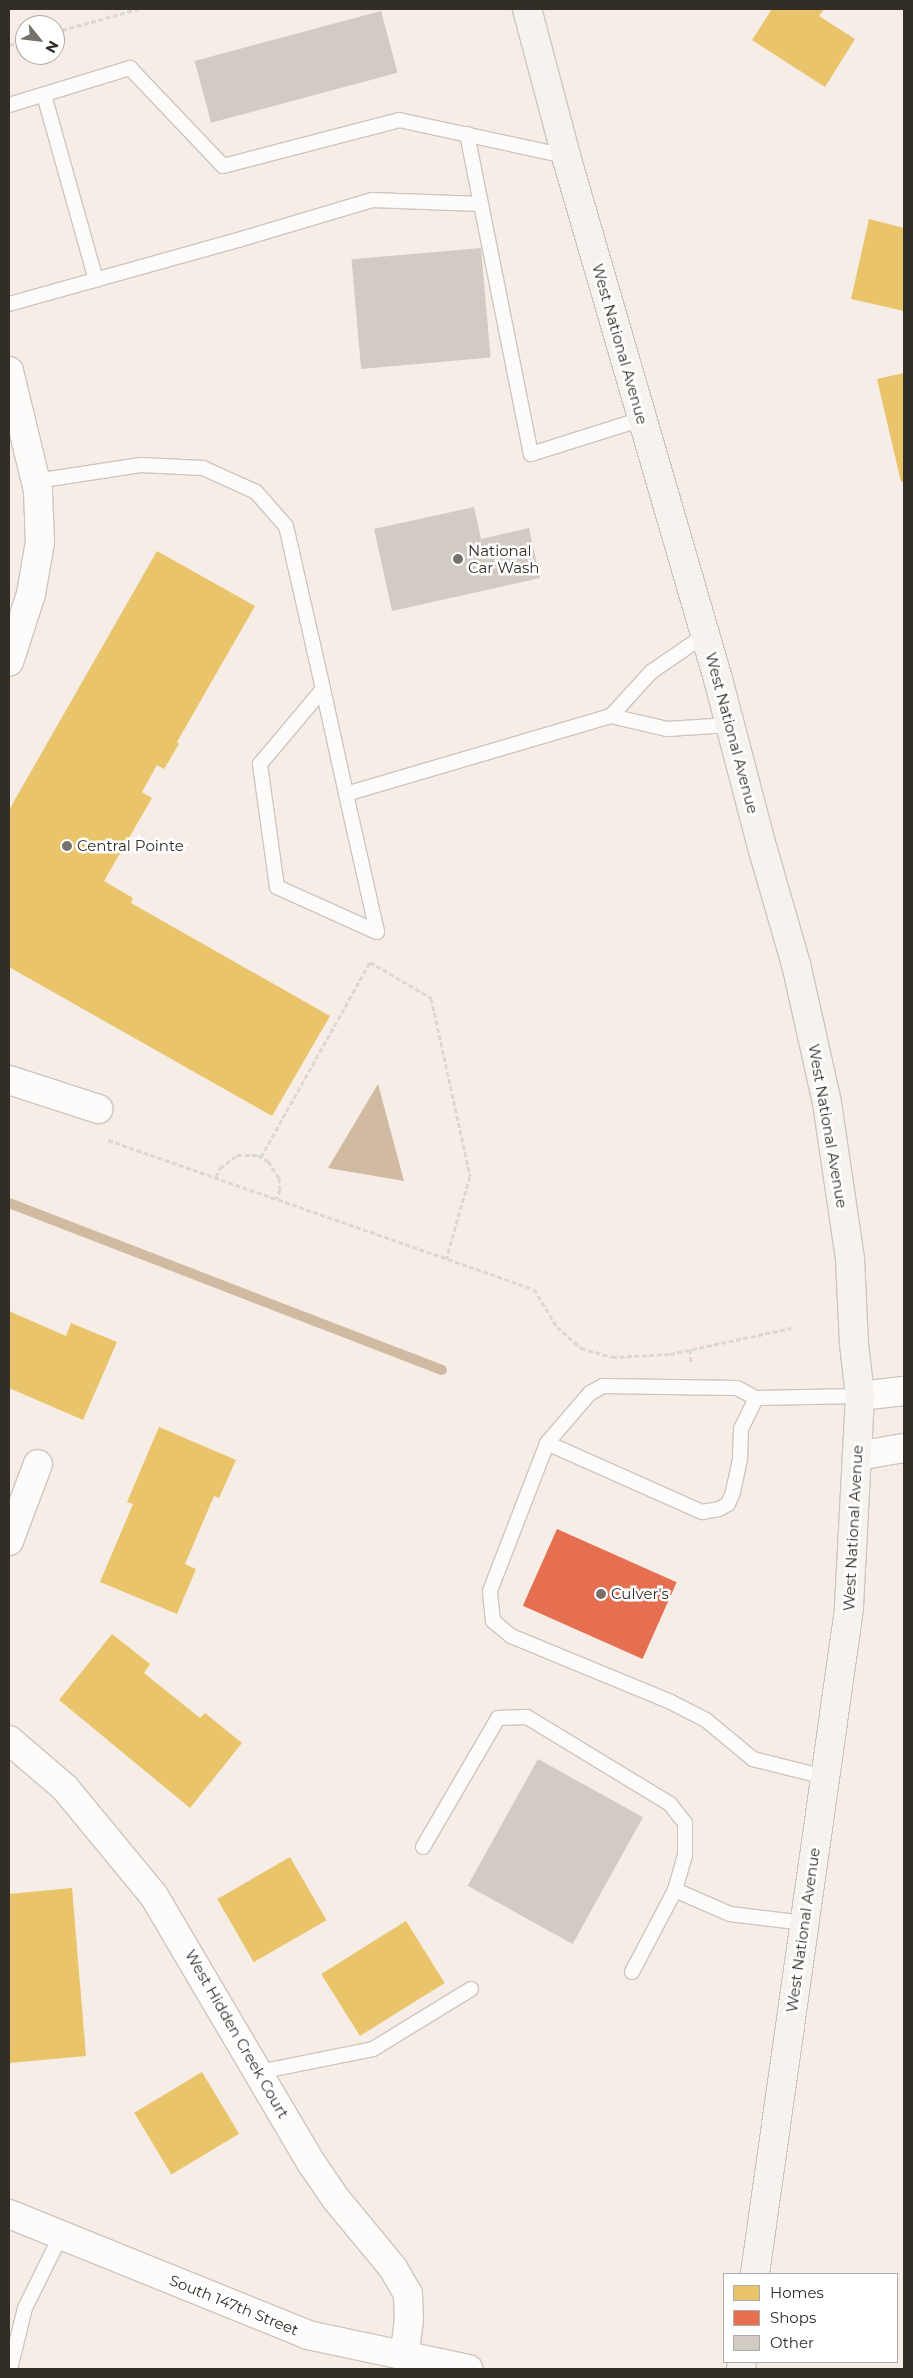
<!DOCTYPE html>
<html>
<head>
<meta charset="utf-8">
<style>
  body { margin:0 }
  #map { position:relative; width:913px; height:2378px; overflow:hidden; background:#f6eee6; font-family:Montserrat,sans-serif }
  div>[style] { position:absolute }
  .water>* { inset:0; background:#d0baa2 }
  .homes>* { inset:0; background:#e9c46a; transform-origin:0 0 }
  .shops>* { inset:0; background:#e76f51; transform-origin:0 0 }
  .stream>* { height:10px; margin:-5px; padding:0 5px; transform-origin:5px; border-radius:5px; background:#d0baa2 }
  .building>* { inset:0; background:#d1cbc4; transform-origin:0 0 }
  .path>* { height:3px; margin-top:-1.5px; transform-origin:0; background:repeating-linear-gradient(90deg,#dad8d5 0 5px,transparent 0 7.5px) }
  .roads { filter:drop-shadow(1px 0 #cdc6c0) drop-shadow(-1px 0 #cdc6c0) drop-shadow(0 1px #cdc6c0) drop-shadow(0 -1px #cdc6c0) }
  .service>* { height:14px; margin:-7px; padding:0 7px; transform-origin:7px; border-radius:7px; background:#fefcfb }
  .minor>* { height:28px; margin:-14px; padding:0 14px; transform-origin:14px; border-radius:14px; background:#fefcfb }
  .secondary>* { height:28px; margin:-14px; padding:0 14px; transform-origin:14px; border-radius:14px; background:#f6f3ef }
  .dots>* { width:14px; height:14px; translate:-50% -50%; box-sizing:border-box; border:2px solid #fff; border-radius:50% }
  span { translate:-50% -50%; white-space:nowrap; text-align:center; line-height:1.15; -webkit-text-stroke:5px #fff; paint-order:stroke }
  .street-label { font-size:15px; color:#322d27 }
  .poi-label { font-size:15px; color:#322d27 }
  .left { translate:0 -50%; text-align:left }
  .frame { position:absolute; inset:0; border:10px solid #322d27; pointer-events:none }
  .legend { position:absolute; left:723px; top:2273px; width:175px; height:90px; box-sizing:border-box; background:#fff; border:1px solid #adaba9; margin:0; padding:6px 9px; list-style:none; font-size:15px; color:#322d27 }
  .legend li { display:flex; align-items:center; gap:10px; height:25px }
  .legend b { width:25px; border:1px solid #adaba9 }
  .north { position:absolute; left:15px; top:15px; width:50px; height:50px; box-sizing:border-box; background:#fff; border:1px solid #adaba9; border-radius:50%; rotate:119deg; font-size:14px; font-weight:700; line-height:20px; text-align:center; color:#322d27 }
  .north::after { content:''; display:block; margin:auto; width:18px; height:22px; background:#77716a; clip-path:polygon(50% 0,100% 100%,50% 72%,0 100%) }
</style>
</head>
<body>
<div id="map">
  <div class="water">
    <i style="clip-path:polygon(378px 1084px,404px 1181px,328px 1168px)"></i>
  </div>
  <div class="homes">
    <i style="clip-path:polygon(772px 9px,824px 9px,819px 16px,855px 39px,825px 87px,752px 40px)"></i>
    <i style="clip-path:polygon(869px 219px,904px 228px,904px 311px,851px 299px)"></i>
    <i style="clip-path:polygon(904px 373px,904px 481px,901px 482px,877px 379px)"></i>
    <i style="clip-path:polygon(157px 551px,255px 606px,177px 742px,179px 744px,164px 769px,157px 765px,142px 792px,152px 798px,104px 881px,133px 898px,131px 903px,330px 1016px,272px 1116px,9px 967px,9px 810px)"></i>
    <i style="clip-path:polygon(9px 1311px,66px 1336px,71px 1323px,117px 1342px,83px 1420px,9px 1388px)"></i>
    <i style="clip-path:polygon(159px 1427px,236px 1460px,219px 1498px,214px 1496px,185px 1564px,196px 1569px,177px 1614px,100px 1582px,133px 1504px,127px 1502px)"></i>
    <i style="clip-path:polygon(112px 1634px,150px 1664px,144px 1673px,200px 1718px,205px 1713px,242px 1743px,190px 1808px,59px 1700px)"></i>
    <i style="left:290px;top:1857px;width:73px;height:84px;rotate:60deg"></i>
    <i style="clip-path:polygon(72px 1888px,86px 2056px,9px 2063px,9px 1894px)"></i>
    <i style="left:406px;top:1921px;width:73px;height:100px;rotate:58deg"></i>
    <i style="left:202px;top:2072px;width:72px;height:79px;rotate:59deg"></i>
  </div>
  <div class="shops">
    <i style="left:557px;top:1529px;width:131px;height:84px;rotate:24deg"></i>
  </div>
  <div class="stream">
    <i style="left:9px;top:1203px;width:464px;rotate:21.1deg"></i>
  </div>
  <div class="building">
    <i style="left:381px;top:11px;width:64px;height:193px;rotate:75deg"></i>
    <i style="left:481px;top:248px;width:110px;height:130px;rotate:85deg"></i>
    <i style="clip-path:polygon(474px 507px,481px 539px,529px 528px,540px 578px,392px 611px,374px 529px)"></i>
    <i style="left:538px;top:1759px;width:120px;height:145px;rotate:29deg"></i>
  </div>
  <div class="path">
    <i style="left:55px;top:32px;width:86px;rotate:-15.5deg"></i>
    <i style="left:9px;top:45px;width:17px;rotate:-17deg"></i>
    <i style="left:108px;top:1140px;width:451px;rotate:19.3deg"></i>
    <i style="left:534px;top:1289px;width:44px;rotate:58.8deg"></i>
    <i style="left:557px;top:1327px;width:32px;rotate:41deg"></i>
    <i style="left:581px;top:1348px;width:32px;rotate:16deg"></i>
    <i style="left:612px;top:1357px;width:58px;rotate:-3deg"></i>
    <i style="left:670px;top:1354px;width:124px;rotate:-12.1deg"></i>
    <i style="left:261px;top:1157px;width:223px;rotate:-60.8deg"></i>
    <i style="left:370px;top:962px;width:71px;rotate:30.5deg"></i>
    <i style="left:431px;top:998px;width:182px;rotate:77.6deg"></i>
    <i style="left:470px;top:1176px;width:86px;rotate:106.1deg"></i>
    <i style="left:216px;top:1177px;width:10px;rotate:-66deg"></i>
    <i style="left:220px;top:1168px;width:21px;rotate:-37deg"></i>
    <i style="left:237px;top:1155px;width:21px"></i>
    <i style="left:258px;top:1155px;width:12px;rotate:31deg"></i>
    <i style="left:268px;top:1161px;width:20px;rotate:57deg"></i>
    <i style="left:279px;top:1178px;width:11px;rotate:85deg"></i>
    <i style="left:280px;top:1189px;width:10px;rotate:107deg"></i>
    <i style="left:690px;top:1349px;width:14px;rotate:86deg"></i>
  </div>
  <div class="roads">
    <div class="service">
      <i style="left:44px;top:95px;width:192px;rotate:74.3deg"></i>
      <i style="left:9px;top:105px;width:127px;rotate:-17deg"></i>
      <i style="left:130px;top:68px;width:135px;rotate:46.5deg"></i>
      <i style="left:223px;top:166px;width:182px;rotate:-14.6deg"></i>
      <i style="left:399px;top:120px;width:171px;rotate:12.2deg"></i>
      <i style="left:467px;top:134px;width:326px;rotate:78.7deg"></i>
      <i style="left:531px;top:454px;width:116px;rotate:-17.5deg"></i>
      <i style="left:9px;top:304px;width:238px;rotate:-15.6deg"></i>
      <i style="left:238px;top:240px;width:140px;rotate:-16.6deg"></i>
      <i style="left:372px;top:200px;width:109px;rotate:2.1deg"></i>
      <i style="left:36px;top:481px;width:106px;rotate:-8.7deg"></i>
      <i style="left:141px;top:465px;width:62px;rotate:2.8deg"></i>
      <i style="left:203px;top:468px;width:58px;rotate:24.4deg"></i>
      <i style="left:256px;top:492px;width:45px;rotate:48.6deg"></i>
      <i style="left:286px;top:526px;width:167px;rotate:77.2deg"></i>
      <i style="left:323px;top:689px;width:107px;rotate:77.6deg"></i>
      <i style="left:346px;top:794px;width:141px;rotate:77.3deg"></i>
      <i style="left:377px;top:932px;width:110px;rotate:-155.8deg"></i>
      <i style="left:277px;top:887px;width:124px;rotate:-97.9deg"></i>
      <i style="left:260px;top:764px;width:98px;rotate:-50deg"></i>
      <i style="left:611px;top:716px;width:59px;rotate:-47.7deg"></i>
      <i style="left:651px;top:672px;width:65px;rotate:-34.4deg"></i>
      <i style="left:346px;top:794px;width:276px;rotate:-16.4deg"></i>
      <i style="left:611px;top:716px;width:57px;rotate:13.1deg"></i>
      <i style="left:667px;top:729px;width:63px;rotate:-3.6deg"></i>
      <i style="left:547px;top:1443px;width:170px;rotate:24deg"></i>
      <i style="left:702px;top:1512px;width:17px;rotate:-10deg"></i>
      <i style="left:719px;top:1509px;width:10px;rotate:-29deg"></i>
      <i style="left:728px;top:1504px;width:13px;rotate:-67deg"></i>
      <i style="left:733px;top:1492px;width:35px;rotate:-78deg"></i>
      <i style="left:740px;top:1458px;width:29px;rotate:-88deg"></i>
      <i style="left:741px;top:1429px;width:34px;rotate:-64deg"></i>
      <i style="left:825px;top:1777px;width:74px;rotate:-166deg"></i>
      <i style="left:753px;top:1759px;width:61px;rotate:-140.3deg"></i>
      <i style="left:706px;top:1720px;width:39px;rotate:-153deg"></i>
      <i style="left:671px;top:1702px;width:173px;rotate:-157.6deg"></i>
      <i style="left:511px;top:1636px;width:23px;rotate:-140deg"></i>
      <i style="left:493px;top:1621px;width:30px;rotate:-96deg"></i>
      <i style="left:490px;top:1591px;width:159px;rotate:-68.9deg"></i>
      <i style="left:547px;top:1443px;width:66px;rotate:-49.3deg"></i>
      <i style="left:590px;top:1393px;width:15px;rotate:-28deg"></i>
      <i style="left:603px;top:1386px;width:134px;rotate:0.9deg"></i>
      <i style="left:737px;top:1388px;width:21px;rotate:28deg"></i>
      <i style="left:756px;top:1398px;width:104px;rotate:-1.1deg"></i>
      <i style="left:423px;top:1847px;width:149px;rotate:-59.8deg"></i>
      <i style="left:498px;top:1718px;width:29px;rotate:-2deg"></i>
      <i style="left:527px;top:1717px;width:167px;rotate:31.3deg"></i>
      <i style="left:670px;top:1804px;width:24px;rotate:52deg"></i>
      <i style="left:685px;top:1823px;width:32px;rotate:90deg"></i>
      <i style="left:685px;top:1855px;width:36px;rotate:106deg"></i>
      <i style="left:675px;top:1890px;width:60px;rotate:23.6deg"></i>
      <i style="left:730px;top:1914px;width:75px;rotate:6.9deg"></i>
      <i style="left:632px;top:1972px;width:93px;rotate:-62.3deg"></i>
      <i style="left:259px;top:2072px;width:116px;rotate:-11.4deg"></i>
      <i style="left:373px;top:2049px;width:115px;rotate:-31.5deg"></i>
      <i style="left:10px;top:2369px;width:63px;rotate:-76.2deg"></i>
      <i style="left:25px;top:2308px;width:81px;rotate:-63.7deg"></i>
    </div>
    <div class="minor">
      <i style="left:9px;top:371px;width:123px;rotate:76.4deg"></i>
      <i style="left:38px;top:491px;width:51px;rotate:87.8deg"></i>
      <i style="left:40px;top:542px;width:53px;rotate:99.8deg"></i>
      <i style="left:31px;top:594px;width:71px;rotate:107.9deg"></i>
      <i style="left:9px;top:1080px;width:94px;rotate:18deg"></i>
      <i style="left:860px;top:1396px;width:44px;rotate:-6.5deg"></i>
      <i style="left:857px;top:1456px;width:48px;rotate:-9.7deg"></i>
      <i style="left:9px;top:1541px;width:82px;rotate:-69.4deg"></i>
      <i style="left:9px;top:1740px;width:74px;rotate:40.6deg"></i>
      <i style="left:65px;top:1788px;width:140px;rotate:50.5deg"></i>
      <i style="left:154px;top:1896px;width:311px;rotate:59.5deg"></i>
      <i style="left:312px;top:2164px;width:42px;rotate:55.6deg"></i>
      <i style="left:336px;top:2199px;width:89px;rotate:50.4deg"></i>
      <i style="left:393px;top:2268px;width:30px;rotate:60deg"></i>
      <i style="left:408px;top:2294px;width:25px;rotate:88deg"></i>
      <i style="left:409px;top:2319px;width:38px;rotate:97deg"></i>
      <i style="left:9px;top:2214px;width:323px;rotate:22deg"></i>
      <i style="left:308px;top:2335px;width:164px;rotate:12deg"></i>
    </div>
    <div class="secondary">
      <i style="left:527px;top:9px;width:152px;rotate:75.1deg"></i>
      <i style="left:566px;top:156px;width:545px;rotate:73.79deg"></i>
      <i style="left:718px;top:679px;width:177px;rotate:75.3deg"></i>
      <i style="left:763px;top:850px;width:119px;rotate:73.9deg"></i>
      <i style="left:796px;top:964px;width:142px;rotate:77.4deg"></i>
      <i style="left:827px;top:1103px;width:158px;rotate:81.6deg"></i>
      <i style="left:850px;top:1259px;width:85px;rotate:87.3deg"></i>
      <i style="left:854px;top:1344px;width:52px;rotate:83.4deg"></i>
      <i style="left:860px;top:1396px;width:213px;rotate:93deg"></i>
      <i style="left:849px;top:1609px;width:672px;rotate:98.05deg"></i>
      <i style="left:741px;top:2369px;width:7px;rotate:-82deg"></i>
    </div>
  </div>
  <div class="dots">
    <i style="left:458px;top:559px;background:#77716a"></i>
    <i style="left:67px;top:846px;background:#77716a"></i>
    <i style="left:601px;top:1594px;background:#77716a"></i>
  </div>
  <div class="street-label">
    <span style="left:620px;top:344px;rotate:74deg">West National Avenue</span>
    <span style="left:732px;top:733px;rotate:75deg">West National Avenue</span>
    <span style="left:828px;top:1126px;rotate:80deg">West National Avenue</span>
    <span style="left:853px;top:1528px;rotate:-87deg">West National Avenue</span>
    <span style="left:803px;top:1930px;rotate:-82deg">West National Avenue</span>
    <span style="left:237px;top:2034px;rotate:60deg">West Hidden Creek Court</span>
    <span style="left:234px;top:2305px;rotate:22deg">South 147th Street</span>
  </div>
  <div class="poi-label">
    <span class="left" style="left:468px;top:559px">National<br>Car Wash</span>
    <span class="left" style="left:77px;top:846px">Central Pointe</span>
    <span class="left" style="left:611px;top:1594px">Culver's</span>
  </div>
  <div class="frame"></div>
  <ul class="legend">
  <li><b style="height:14px;background:#e9c46a"></b>Homes</li>
  <li><b style="height:14px;background:#e76f51"></b>Shops</li>
  <li><b style="height:14px;background:#d1cbc4"></b>Other</li>
  </ul>
  <div class="north">N</div>
</div>
</body>
</html>
